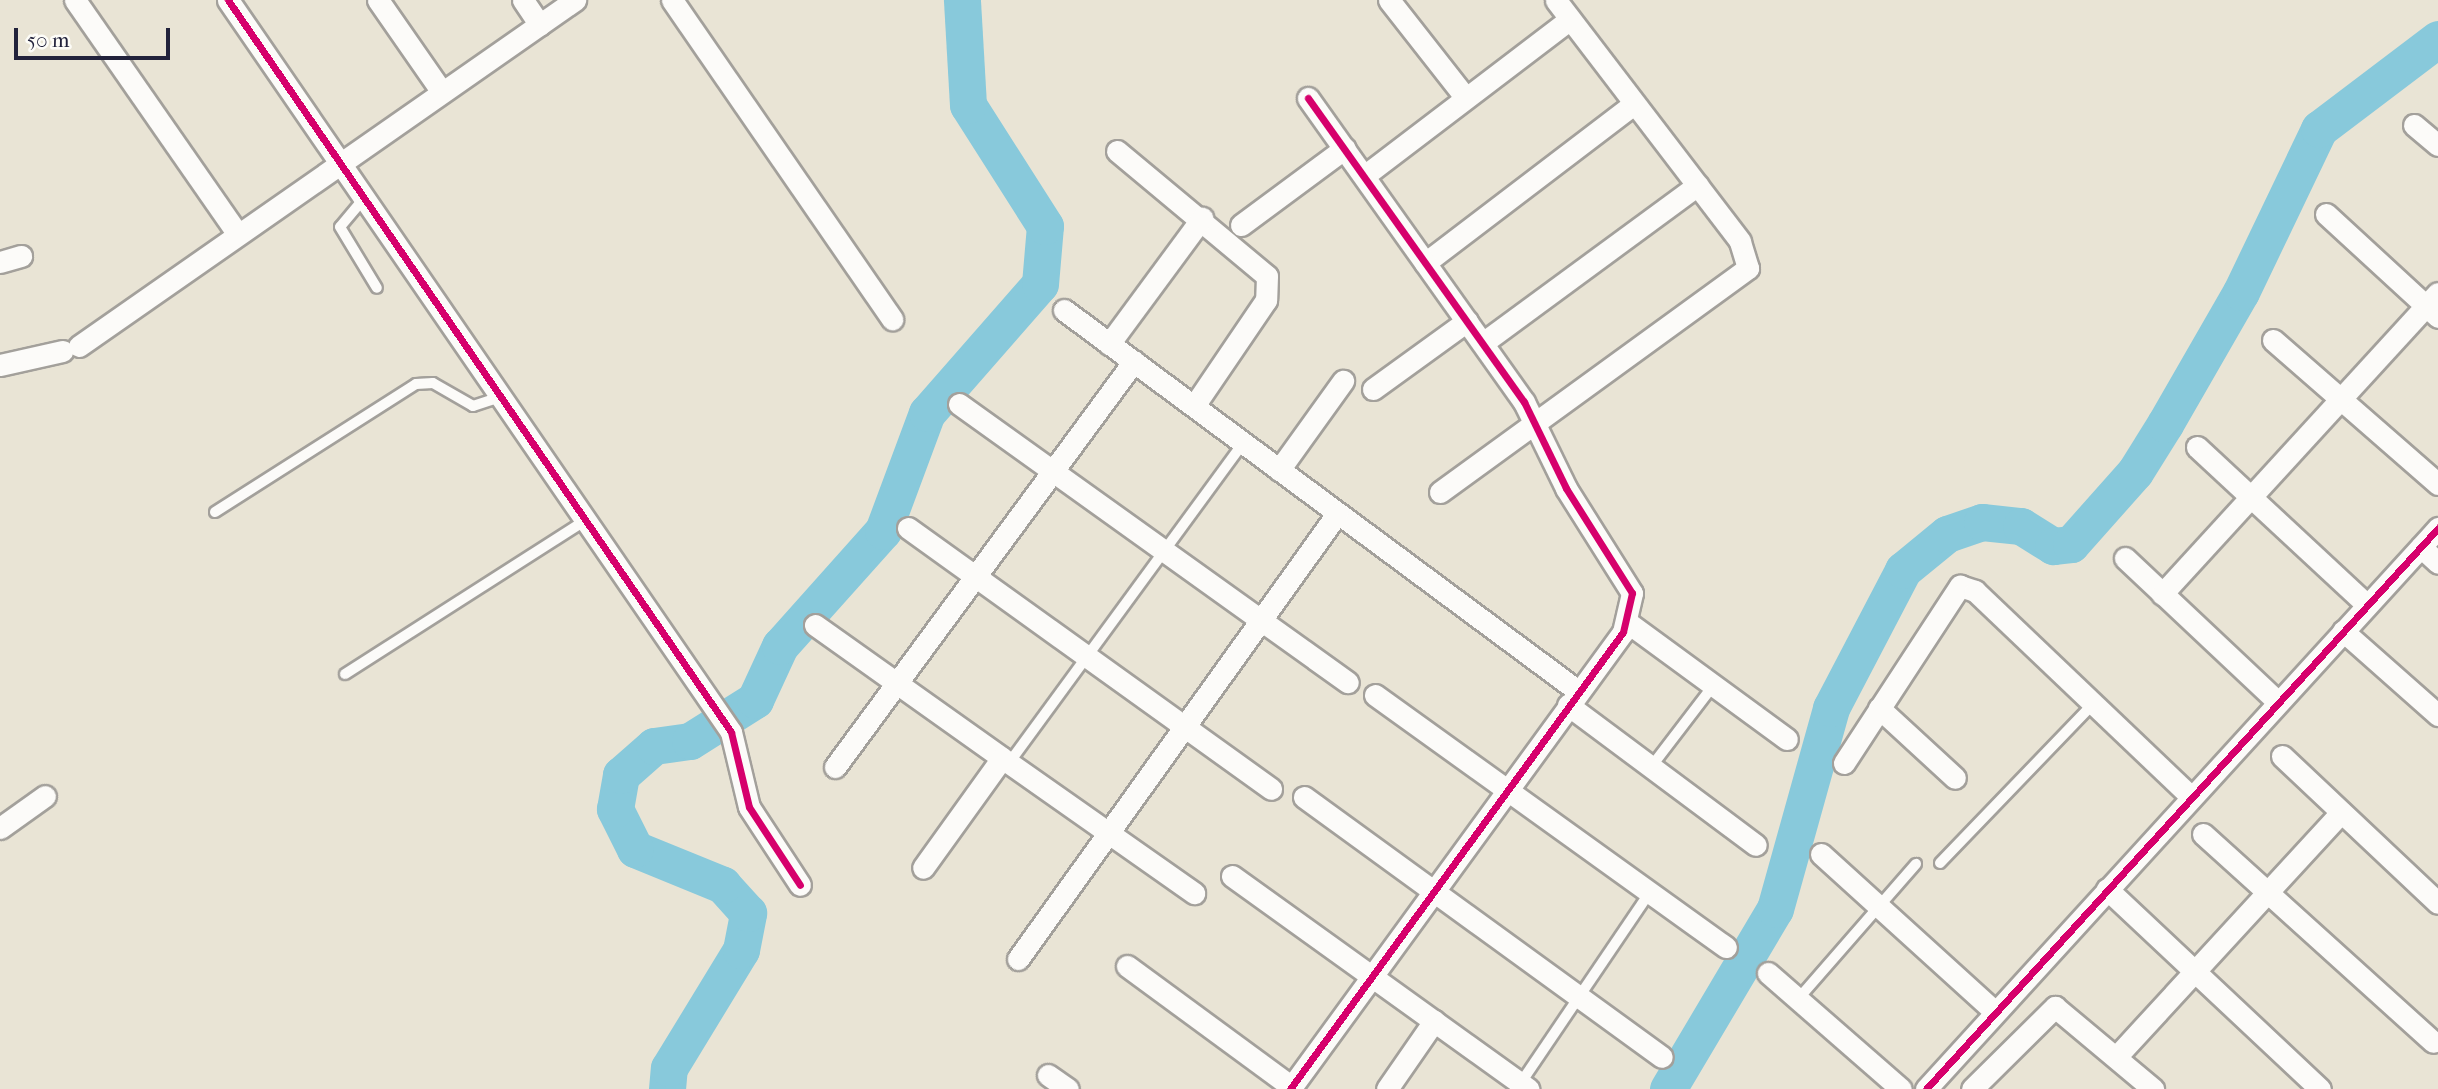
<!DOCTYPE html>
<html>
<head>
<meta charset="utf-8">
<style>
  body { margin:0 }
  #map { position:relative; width:2438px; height:1089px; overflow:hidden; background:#e9e4d5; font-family:"IM FELL French Canon",serif }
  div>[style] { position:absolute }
  .river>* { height:37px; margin:-18.5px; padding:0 18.5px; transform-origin:18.5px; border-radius:18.5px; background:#88c9db }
  .roads { filter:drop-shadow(2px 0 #a3a09b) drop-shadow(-2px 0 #a3a09b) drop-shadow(0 2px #a3a09b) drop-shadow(0 -2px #a3a09b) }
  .lane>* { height:10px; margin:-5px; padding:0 5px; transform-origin:5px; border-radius:5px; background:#fcfbf9 }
  .street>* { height:21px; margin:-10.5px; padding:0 10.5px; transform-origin:10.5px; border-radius:10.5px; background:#fcfbf9 }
  .cycleway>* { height:7px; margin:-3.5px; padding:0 3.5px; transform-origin:3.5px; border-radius:3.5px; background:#d6006c }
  span { translate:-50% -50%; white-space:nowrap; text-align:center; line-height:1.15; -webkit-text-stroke:6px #fdfcf7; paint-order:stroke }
  .scale { position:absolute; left:14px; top:28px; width:156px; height:32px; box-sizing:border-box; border:4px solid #22223b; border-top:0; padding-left:9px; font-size:21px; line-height:24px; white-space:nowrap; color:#22223b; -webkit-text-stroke:5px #fdfcf7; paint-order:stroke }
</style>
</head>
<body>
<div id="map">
  <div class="river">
    <i style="left:667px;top:1089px;width:21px;rotate:-85deg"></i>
    <i style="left:669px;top:1068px;width:138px;rotate:-58.6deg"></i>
    <i style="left:741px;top:950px;width:38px;rotate:-79deg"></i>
    <i style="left:748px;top:913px;width:38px;rotate:-132deg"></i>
    <i style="left:723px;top:885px;width:95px;rotate:-157.8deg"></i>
    <i style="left:635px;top:849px;width:45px;rotate:-116.6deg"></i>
    <i style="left:615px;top:809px;width:35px;rotate:-80deg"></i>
    <i style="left:621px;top:775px;width:44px;rotate:-41.3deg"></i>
    <i style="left:654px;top:746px;width:36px;rotate:-8deg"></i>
    <i style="left:690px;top:741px;width:77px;rotate:-32.2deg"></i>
    <i style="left:755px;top:700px;width:60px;rotate:-65.2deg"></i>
    <i style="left:780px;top:646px;width:154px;rotate:-48.2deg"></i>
    <i style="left:883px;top:531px;width:126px;rotate:-69.6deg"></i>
    <i style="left:927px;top:413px;width:171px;rotate:-48.8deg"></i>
    <i style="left:1040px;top:284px;width:58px;rotate:-85.1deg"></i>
    <i style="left:1045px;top:226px;width:143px;rotate:-122.5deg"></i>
    <i style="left:968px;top:105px;width:105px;rotate:-93.3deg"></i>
    <i style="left:1668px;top:1089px;width:209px;rotate:-59.3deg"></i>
    <i style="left:1775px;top:909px;width:209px;rotate:-74.4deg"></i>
    <i style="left:1831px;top:708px;width:156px;rotate:-62.4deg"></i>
    <i style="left:1903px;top:570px;width:57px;rotate:-39.3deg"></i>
    <i style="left:1947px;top:534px;width:37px;rotate:-19deg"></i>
    <i style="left:1982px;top:522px;width:39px;rotate:6deg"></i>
    <i style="left:2021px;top:526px;width:38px;rotate:32deg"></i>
    <i style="left:2053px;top:546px;width:18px;rotate:-6deg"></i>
    <i style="left:2071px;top:544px;width:96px;rotate:-48.4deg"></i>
    <i style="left:2135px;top:472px;width:57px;rotate:-58deg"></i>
    <i style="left:2165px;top:424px;width:152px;rotate:-60.1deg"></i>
    <i style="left:2241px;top:292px;width:181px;rotate:-64.4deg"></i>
    <i style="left:2319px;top:129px;width:149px;rotate:-37.1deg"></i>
  </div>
  <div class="roads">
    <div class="lane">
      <i style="left:366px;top:196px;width:40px;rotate:130deg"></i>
      <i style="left:340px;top:227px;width:71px;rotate:58.8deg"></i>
      <i style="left:215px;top:512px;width:238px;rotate:-32.5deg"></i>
      <i style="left:416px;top:384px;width:17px;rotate:-3deg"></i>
      <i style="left:433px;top:383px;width:46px;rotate:29.9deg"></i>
      <i style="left:473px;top:406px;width:32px;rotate:-18deg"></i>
      <i style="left:345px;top:674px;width:287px;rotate:-32.6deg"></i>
      <i style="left:1009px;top:763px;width:396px;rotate:-53.8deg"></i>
      <i style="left:1651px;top:767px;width:102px;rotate:-52.6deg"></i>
      <i style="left:1940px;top:863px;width:221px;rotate:-46.1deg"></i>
      <i style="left:1799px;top:998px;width:178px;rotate:-48.9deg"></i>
      <i style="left:1520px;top:1084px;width:232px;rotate:-55.9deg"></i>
    </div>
    <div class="street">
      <i style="left:75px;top:0;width:284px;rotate:55.2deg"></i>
      <i style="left:228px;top:0;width:888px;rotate:55.5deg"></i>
      <i style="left:731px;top:732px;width:77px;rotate:76.5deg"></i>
      <i style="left:749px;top:807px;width:93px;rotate:56.8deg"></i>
      <i style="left:378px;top:0;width:112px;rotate:55.2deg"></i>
      <i style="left:523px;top:0;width:30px;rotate:56deg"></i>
      <i style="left:672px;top:0;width:388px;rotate:55.4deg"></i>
      <i style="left:1389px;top:0;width:123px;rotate:51.9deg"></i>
      <i style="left:2414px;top:125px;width:31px;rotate:40deg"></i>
      <i style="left:1117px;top:151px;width:195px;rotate:39.8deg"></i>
      <i style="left:1267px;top:276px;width:24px;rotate:92deg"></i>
      <i style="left:1266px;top:300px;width:128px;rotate:124.2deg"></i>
      <i style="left:1364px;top:176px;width:259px;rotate:-37.3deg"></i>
      <i style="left:2326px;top:214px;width:152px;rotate:42.6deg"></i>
      <i style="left:1241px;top:225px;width:129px;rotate:-36.5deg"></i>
      <i style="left:0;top:262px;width:22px;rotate:-16deg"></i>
      <i style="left:1425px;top:263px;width:263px;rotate:-37.3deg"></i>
      <i style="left:1064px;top:310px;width:640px;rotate:36.55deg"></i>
      <i style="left:2273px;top:340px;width:219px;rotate:41.1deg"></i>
      <i style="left:1484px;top:342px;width:265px;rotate:-36.3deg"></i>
      <i style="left:1109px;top:344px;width:157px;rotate:-53.6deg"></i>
      <i style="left:79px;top:346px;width:605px;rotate:-34.9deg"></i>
      <i style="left:0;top:365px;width:64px;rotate:-12.7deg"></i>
      <i style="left:1373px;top:389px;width:116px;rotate:-35.9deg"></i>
      <i style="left:959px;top:404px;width:478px;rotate:35.6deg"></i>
      <i style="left:2197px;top:447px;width:232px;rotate:42.9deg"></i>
      <i style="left:1279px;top:470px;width:110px;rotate:-54.3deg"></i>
      <i style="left:1440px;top:492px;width:381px;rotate:-36deg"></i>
      <i style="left:1748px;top:268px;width:28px;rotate:-107deg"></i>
      <i style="left:1740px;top:241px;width:303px;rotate:-127.4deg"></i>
      <i style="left:908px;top:528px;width:447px;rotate:35.7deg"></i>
      <i style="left:2421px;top:547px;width:23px;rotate:43deg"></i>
      <i style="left:2125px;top:558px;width:210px;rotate:43.3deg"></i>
      <i style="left:2162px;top:594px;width:408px;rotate:-47.5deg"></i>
      <i style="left:1627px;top:622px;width:198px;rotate:36.2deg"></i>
      <i style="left:815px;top:625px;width:229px;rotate:35.4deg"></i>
      <i style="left:1002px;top:758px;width:135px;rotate:125.7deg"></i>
      <i style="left:2343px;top:631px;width:127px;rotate:41.5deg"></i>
      <i style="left:1375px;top:695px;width:432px;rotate:35.7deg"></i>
      <i style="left:1568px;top:705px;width:234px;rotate:36.7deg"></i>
      <i style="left:1879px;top:708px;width:103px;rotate:42.6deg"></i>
      <i style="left:2282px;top:756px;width:214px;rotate:43.3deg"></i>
      <i style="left:1002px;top:758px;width:235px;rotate:35.1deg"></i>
      <i style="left:1844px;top:763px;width:212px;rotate:-56.8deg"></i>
      <i style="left:1960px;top:586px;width:16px;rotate:18deg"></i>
      <i style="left:1975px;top:591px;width:298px;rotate:43.6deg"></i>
      <i style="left:835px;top:767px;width:504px;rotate:-53.63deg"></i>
      <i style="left:1304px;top:797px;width:442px;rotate:36deg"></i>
      <i style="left:0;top:828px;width:55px;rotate:-35.4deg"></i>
      <i style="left:2203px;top:834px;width:310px;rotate:42.1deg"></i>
      <i style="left:1821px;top:854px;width:234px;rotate:42.2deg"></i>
      <i style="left:1232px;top:876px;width:365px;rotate:35.7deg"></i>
      <i style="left:2107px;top:889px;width:292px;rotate:43.2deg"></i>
      <i style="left:1018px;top:959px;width:548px;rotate:-54.37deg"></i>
      <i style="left:1127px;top:966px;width:205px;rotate:36.3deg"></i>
      <i style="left:1768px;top:973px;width:176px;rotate:41.1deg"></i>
      <i style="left:2117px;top:1056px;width:331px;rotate:-47.4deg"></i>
      <i style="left:1048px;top:1075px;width:24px;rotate:35deg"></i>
      <i style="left:1290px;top:1089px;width:565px;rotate:-53.92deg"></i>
      <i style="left:1623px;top:632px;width:40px;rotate:-77deg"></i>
      <i style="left:1632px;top:593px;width:124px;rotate:-122.2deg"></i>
      <i style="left:1566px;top:488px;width:96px;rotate:-116deg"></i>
      <i style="left:1524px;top:402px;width:373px;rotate:-125.4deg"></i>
      <i style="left:1387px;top:1089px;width:83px;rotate:-55.3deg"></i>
      <i style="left:1926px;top:1089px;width:760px;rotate:-47.61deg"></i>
      <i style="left:1972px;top:1089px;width:117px;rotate:-44.7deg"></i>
      <i style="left:2055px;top:1007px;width:128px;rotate:39.9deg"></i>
    </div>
  </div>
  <div class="cycleway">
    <i style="left:228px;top:0;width:888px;rotate:55.5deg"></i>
    <i style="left:731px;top:732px;width:77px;rotate:76.5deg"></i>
    <i style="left:749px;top:807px;width:93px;rotate:56.8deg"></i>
    <i style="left:1290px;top:1089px;width:565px;rotate:-53.92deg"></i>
    <i style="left:1623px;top:632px;width:40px;rotate:-77deg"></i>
    <i style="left:1632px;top:593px;width:124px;rotate:-122.2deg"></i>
    <i style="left:1566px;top:488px;width:96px;rotate:-116deg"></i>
    <i style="left:1524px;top:402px;width:373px;rotate:-125.4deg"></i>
    <i style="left:1926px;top:1089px;width:760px;rotate:-47.61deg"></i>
  </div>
  <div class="scale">50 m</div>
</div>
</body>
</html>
